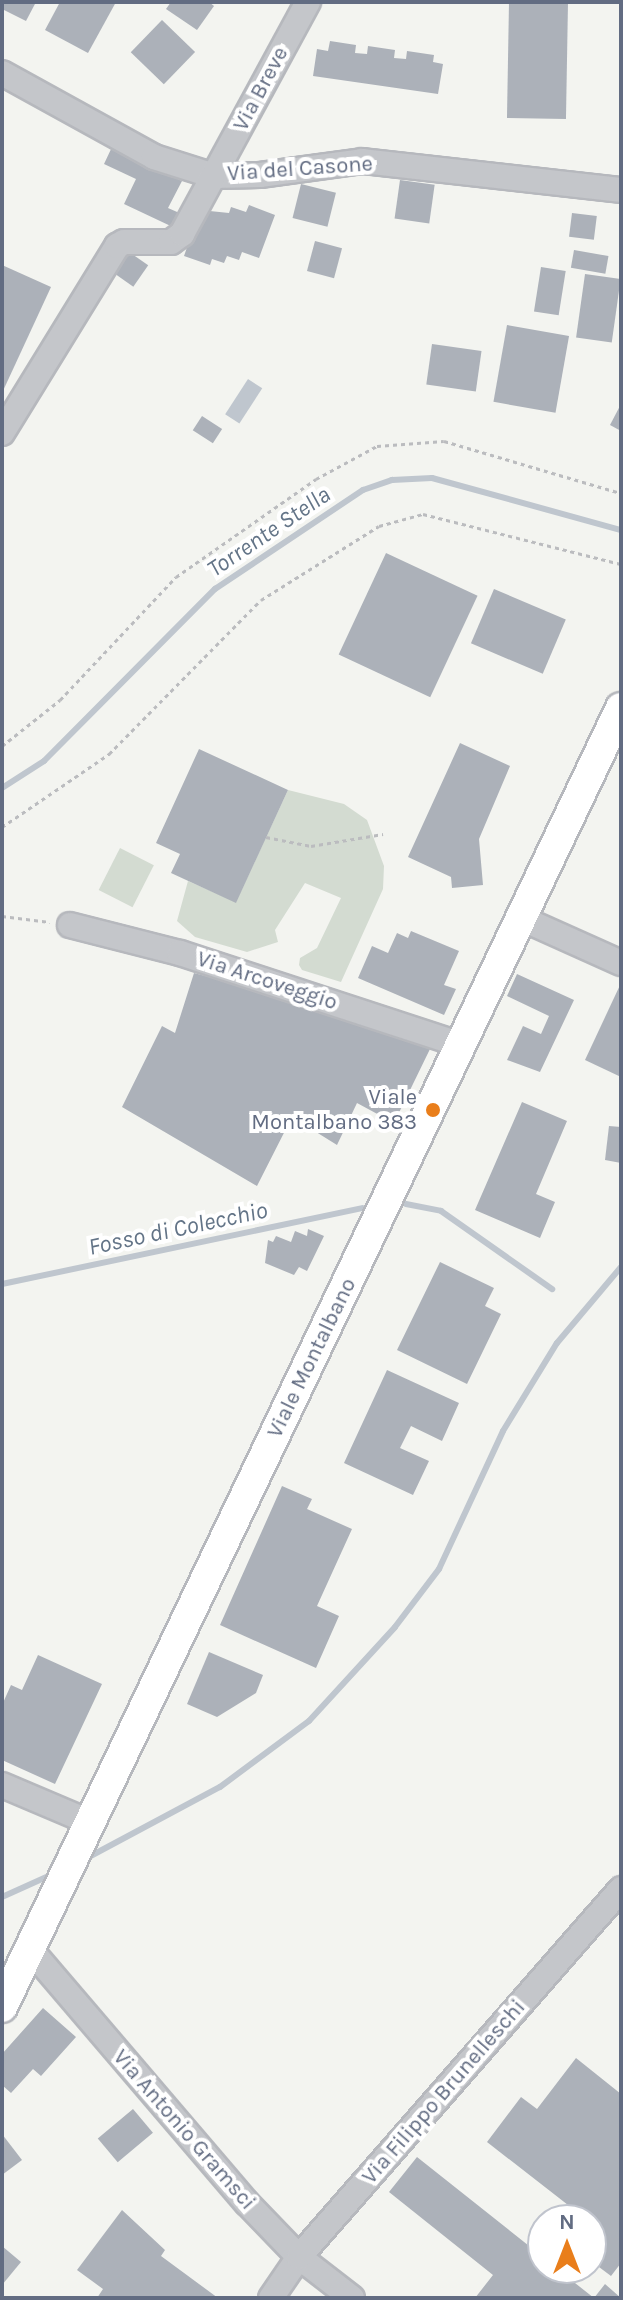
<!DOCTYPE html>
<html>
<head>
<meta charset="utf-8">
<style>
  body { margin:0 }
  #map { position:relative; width:623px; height:2300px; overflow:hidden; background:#f3f4f0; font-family:Karla,sans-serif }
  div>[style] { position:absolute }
  .green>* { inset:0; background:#d3dbd1; transform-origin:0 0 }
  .water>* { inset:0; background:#bfc6ce; transform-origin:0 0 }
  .stream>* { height:6px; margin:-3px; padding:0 3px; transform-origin:3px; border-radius:3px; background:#bfc6ce }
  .building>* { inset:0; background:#acb1b9; transform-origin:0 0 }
  .path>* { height:3px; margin-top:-1.5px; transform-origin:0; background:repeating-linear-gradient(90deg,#bbbcbf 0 4px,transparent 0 8px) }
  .roads { filter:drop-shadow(2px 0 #b6b8bd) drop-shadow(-2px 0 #b6b8bd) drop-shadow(0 2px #b6b8bd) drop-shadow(0 -2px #b6b8bd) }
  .minor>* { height:24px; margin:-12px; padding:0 12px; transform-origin:12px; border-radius:12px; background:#c4c6ca }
  .major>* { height:30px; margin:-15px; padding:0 15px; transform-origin:15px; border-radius:15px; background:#fff }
  .dots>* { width:22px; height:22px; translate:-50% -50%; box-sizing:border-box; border:4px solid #fff; border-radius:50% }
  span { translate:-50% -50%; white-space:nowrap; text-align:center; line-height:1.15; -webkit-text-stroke:8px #fff; paint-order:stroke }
  .street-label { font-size:22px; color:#626c82 }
  .poi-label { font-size:22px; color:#626c82 }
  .right { translate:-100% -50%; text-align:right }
  .water-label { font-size:24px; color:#637487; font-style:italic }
  .frame { position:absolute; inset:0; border:4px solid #626c82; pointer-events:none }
  .north { position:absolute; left:527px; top:2204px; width:80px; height:80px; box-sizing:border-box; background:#fff; border:2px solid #c0c4cd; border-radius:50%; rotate:0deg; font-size:22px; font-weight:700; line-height:32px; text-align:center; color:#626c82 }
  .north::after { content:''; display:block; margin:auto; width:28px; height:36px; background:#e97e1b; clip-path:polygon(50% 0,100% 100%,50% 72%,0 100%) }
</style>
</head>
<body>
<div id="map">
  <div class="green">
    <i style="clip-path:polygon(288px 790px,344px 804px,367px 820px,384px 866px,383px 889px,341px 982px,302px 970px,299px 965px,300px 958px,317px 948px,341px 898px,305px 883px,275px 930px,278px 942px,247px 952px,195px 937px,177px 921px,188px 881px,236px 902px)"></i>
    <i style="left:120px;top:848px;width:38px;height:47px;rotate:27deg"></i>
  </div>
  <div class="water">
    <i style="left:248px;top:379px;width:17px;height:42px;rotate:33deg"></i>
  </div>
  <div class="stream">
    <i style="left:2px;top:788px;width:50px;rotate:-32.7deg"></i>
    <i style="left:44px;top:761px;width:243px;rotate:-45.2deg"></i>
    <i style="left:215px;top:589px;width:178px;rotate:-33.8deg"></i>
    <i style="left:363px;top:490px;width:31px;rotate:-19deg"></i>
    <i style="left:392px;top:480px;width:40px;rotate:-2.9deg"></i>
    <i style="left:432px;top:478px;width:196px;rotate:15.4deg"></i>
    <i style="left:406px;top:1204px;width:36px;rotate:11deg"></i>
    <i style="left:441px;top:1211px;width:136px;rotate:35.1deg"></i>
    <i style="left:2px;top:1284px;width:368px;rotate:-11.9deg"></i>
    <i style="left:85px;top:1859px;width:153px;rotate:-28.1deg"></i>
    <i style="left:220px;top:1787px;width:111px;rotate:-36.6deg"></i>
    <i style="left:309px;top:1721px;width:127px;rotate:-47.5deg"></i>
    <i style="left:395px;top:1627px;width:73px;rotate:-52.8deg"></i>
    <i style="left:439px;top:1569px;width:152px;rotate:-65.1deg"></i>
    <i style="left:503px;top:1431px;width:103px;rotate:-58.5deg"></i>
    <i style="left:557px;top:1343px;width:99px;rotate:-49.9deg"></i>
    <i style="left:2px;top:1897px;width:56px;rotate:-24.3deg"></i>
  </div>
  <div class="building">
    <i style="clip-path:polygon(2px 2px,36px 2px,26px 21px,2px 9px)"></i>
    <i style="clip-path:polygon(60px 2px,116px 2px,88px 53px,45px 30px)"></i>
    <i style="clip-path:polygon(171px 2px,209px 2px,214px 6px,197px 30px,166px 9px)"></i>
    <i style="left:509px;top:2px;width:59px;height:116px;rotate:1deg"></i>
    <i style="left:162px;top:20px;width:46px;height:45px;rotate:44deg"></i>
    <i style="clip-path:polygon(330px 41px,356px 45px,355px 53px,367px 54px,368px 46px,395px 50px,394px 58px,406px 59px,407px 51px,434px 55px,433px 62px,443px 64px,438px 94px,313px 76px,317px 49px,328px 51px)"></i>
    <i style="clip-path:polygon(112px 147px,182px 181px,168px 208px,184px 215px,177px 229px,124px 204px,136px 179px,104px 164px)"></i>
    <i style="left:400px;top:180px;width:35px;height:39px;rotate:8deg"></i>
    <i style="left:301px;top:184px;width:36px;height:35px;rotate:14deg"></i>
    <i style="clip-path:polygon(249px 205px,275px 215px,259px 258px,242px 252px,239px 260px,227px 256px,224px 263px,212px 259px,210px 265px,184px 256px,200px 210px,229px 213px,231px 207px,246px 212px)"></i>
    <i style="left:572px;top:213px;width:25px;height:24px;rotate:7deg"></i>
    <i style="left:315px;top:241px;width:28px;height:31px;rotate:15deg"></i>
    <i style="left:122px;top:247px;width:32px;height:26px;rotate:35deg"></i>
    <i style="left:574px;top:250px;width:35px;height:18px;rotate:10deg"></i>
    <i style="clip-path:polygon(2px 265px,51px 287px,2px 393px)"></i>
    <i style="left:541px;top:267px;width:25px;height:45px;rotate:9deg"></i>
    <i style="left:585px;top:274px;width:36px;height:64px;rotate:8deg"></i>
    <i style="left:507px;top:325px;width:63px;height:78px;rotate:10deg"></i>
    <i style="left:432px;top:344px;width:50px;height:41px;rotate:8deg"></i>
    <i style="clip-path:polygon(621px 404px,621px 431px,610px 425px)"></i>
    <i style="left:202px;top:416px;width:24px;height:17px;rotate:33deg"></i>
    <i style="left:386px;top:553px;width:101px;height:112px;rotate:25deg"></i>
    <i style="left:494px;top:589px;width:78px;height:59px;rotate:23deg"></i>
    <i style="clip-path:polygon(460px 743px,510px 766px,479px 839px,483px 885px,452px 888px,451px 877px,408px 857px)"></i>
    <i style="clip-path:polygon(199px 749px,288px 790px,236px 903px,171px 873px,180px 854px,156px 843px)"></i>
    <i style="clip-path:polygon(411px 931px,459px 951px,444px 985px,456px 989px,444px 1015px,358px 978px,372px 946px,388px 953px,397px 933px,408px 938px)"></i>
    <i style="clip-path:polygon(194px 973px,285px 997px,430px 1049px,394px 1123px,357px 1103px,337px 1145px,292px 1117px,257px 1186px,122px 1107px,162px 1026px,175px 1033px)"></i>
    <i style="clip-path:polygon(517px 974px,574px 1000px,540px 1072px,507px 1060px,523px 1026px,541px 1034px,549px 1016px,507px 996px)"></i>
    <i style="clip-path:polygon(621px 983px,621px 1077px,585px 1060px)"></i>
    <i style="clip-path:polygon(522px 1102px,567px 1121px,536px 1194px,555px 1202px,540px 1238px,475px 1210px)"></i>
    <i style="clip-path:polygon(609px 1126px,621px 1127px,621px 1163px,605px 1160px)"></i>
    <i style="clip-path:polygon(308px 1229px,324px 1236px,307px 1271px,299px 1267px,294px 1275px,265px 1263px,268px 1240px,273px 1242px,276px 1236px,291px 1242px,295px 1231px,307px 1236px)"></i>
    <i style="clip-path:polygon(440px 1262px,494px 1288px,485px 1306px,501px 1314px,467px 1384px,397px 1350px)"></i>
    <i style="clip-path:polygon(387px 1370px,459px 1403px,442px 1441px,411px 1426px,400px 1448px,429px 1461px,413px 1495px,344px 1463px)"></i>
    <i style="clip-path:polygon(282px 1486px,312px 1499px,307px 1509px,352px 1529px,317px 1606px,339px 1616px,316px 1668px,220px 1625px)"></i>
    <i style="clip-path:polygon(209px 1652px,263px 1675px,256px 1693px,217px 1717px,187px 1704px)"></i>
    <i style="clip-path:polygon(38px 1655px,102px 1684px,55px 1784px,2px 1760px,2px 1705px,11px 1685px,22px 1690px)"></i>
    <i style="clip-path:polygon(43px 2008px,76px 2037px,41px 2076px,33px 2069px,11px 2093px,2px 2085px,2px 2054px)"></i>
    <i style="clip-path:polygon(576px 2058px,621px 2094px,621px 2263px,611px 2276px,591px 2261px,591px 2220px,565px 2220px,560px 2216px,568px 2205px,487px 2142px,521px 2097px,537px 2109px)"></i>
    <i style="left:133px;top:2109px;width:31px;height:46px;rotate:50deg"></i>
    <i style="clip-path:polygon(2px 2134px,22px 2160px,2px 2175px)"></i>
    <i style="clip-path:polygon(417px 2157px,543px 2257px,543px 2268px,556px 2268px,594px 2298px,605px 2284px,621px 2298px,475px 2298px,493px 2275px,389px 2192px)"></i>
    <i style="clip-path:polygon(122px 2210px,165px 2250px,161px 2256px,218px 2298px,97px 2298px,103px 2289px,77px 2270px)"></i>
    <i style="clip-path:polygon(2px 2246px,21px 2262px,2px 2285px)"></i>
  </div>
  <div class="path">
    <i style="left:2px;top:746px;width:74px;rotate:-38.4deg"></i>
    <i style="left:60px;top:700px;width:169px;rotate:-46.7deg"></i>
    <i style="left:176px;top:577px;width:171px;rotate:-35deg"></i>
    <i style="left:316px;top:479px;width:69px;rotate:-28.4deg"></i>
    <i style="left:377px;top:446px;width:67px;rotate:-4.3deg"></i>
    <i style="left:444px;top:441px;width:184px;rotate:16.4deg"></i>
    <i style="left:2px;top:827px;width:130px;rotate:-34.3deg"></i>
    <i style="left:109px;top:754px;width:216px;rotate:-45.4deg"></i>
    <i style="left:261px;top:600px;width:139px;rotate:-32.1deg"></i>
    <i style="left:379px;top:526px;width:46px;rotate:-15.3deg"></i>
    <i style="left:423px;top:514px;width:204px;rotate:14.2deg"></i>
    <i style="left:266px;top:837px;width:46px;rotate:11.3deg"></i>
    <i style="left:311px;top:846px;width:73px;rotate:-9.5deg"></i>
    <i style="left:2px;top:916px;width:48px;rotate:7.1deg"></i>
  </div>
  <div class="roads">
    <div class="minor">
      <i style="left:2px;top:73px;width:174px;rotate:28.9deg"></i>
      <i style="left:154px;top:157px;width:63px;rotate:17.6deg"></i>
      <i style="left:214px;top:176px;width:46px;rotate:-1.2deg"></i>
      <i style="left:260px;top:175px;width:103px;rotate:-7.8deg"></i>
      <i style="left:362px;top:161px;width:261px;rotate:6.4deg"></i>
      <i style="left:2px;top:433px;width:220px;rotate:-58.4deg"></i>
      <i style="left:117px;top:246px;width:8px;rotate:-30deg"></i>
      <i style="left:124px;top:242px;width:47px"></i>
      <i style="left:171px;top:242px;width:14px;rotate:-36deg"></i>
      <i style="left:182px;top:234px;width:264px;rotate:-61.5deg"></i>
      <i style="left:523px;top:919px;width:107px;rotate:24.2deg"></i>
      <i style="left:70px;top:925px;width:114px;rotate:14.3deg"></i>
      <i style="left:180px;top:953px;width:296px;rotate:18.1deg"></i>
      <i style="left:2px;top:1785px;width:95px;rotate:23deg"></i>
      <i style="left:29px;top:1948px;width:335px;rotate:49.5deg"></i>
      <i style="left:247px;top:2203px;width:75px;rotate:46.1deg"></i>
      <i style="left:299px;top:2257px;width:67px;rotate:37.7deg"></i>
      <i style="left:271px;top:2298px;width:50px;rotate:-55.7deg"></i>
      <i style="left:299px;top:2257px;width:489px;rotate:-48.8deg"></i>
    </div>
    <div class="major">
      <i style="left:2px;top:2007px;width:1439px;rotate:-64.52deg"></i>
    </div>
  </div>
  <div class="dots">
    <i style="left:433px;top:1110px;background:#e97e1b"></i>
  </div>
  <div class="street-label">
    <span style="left:261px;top:89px;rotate:-62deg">Via Breve</span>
    <span style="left:300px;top:169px;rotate:-4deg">Via del Casone</span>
    <span style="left:267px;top:981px;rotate:18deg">Via Arcoveggio</span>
    <span style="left:312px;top:1358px;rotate:-64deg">Viale Montalbano</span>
    <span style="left:444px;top:2092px;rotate:-49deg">Via Filippo Brunelleschi</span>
    <span style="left:184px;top:2130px;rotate:49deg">Via Antonio Gramsci</span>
  </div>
  <div class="poi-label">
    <span class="right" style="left:417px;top:1110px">Viale<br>Montalbano 383</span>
  </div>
  <div class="water-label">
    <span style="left:269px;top:532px;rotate:-34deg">Torrente Stella</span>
    <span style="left:178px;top:1229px;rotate:-12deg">Fosso di Colecchio</span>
  </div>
  <div class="frame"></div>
  <div class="north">N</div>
</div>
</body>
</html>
